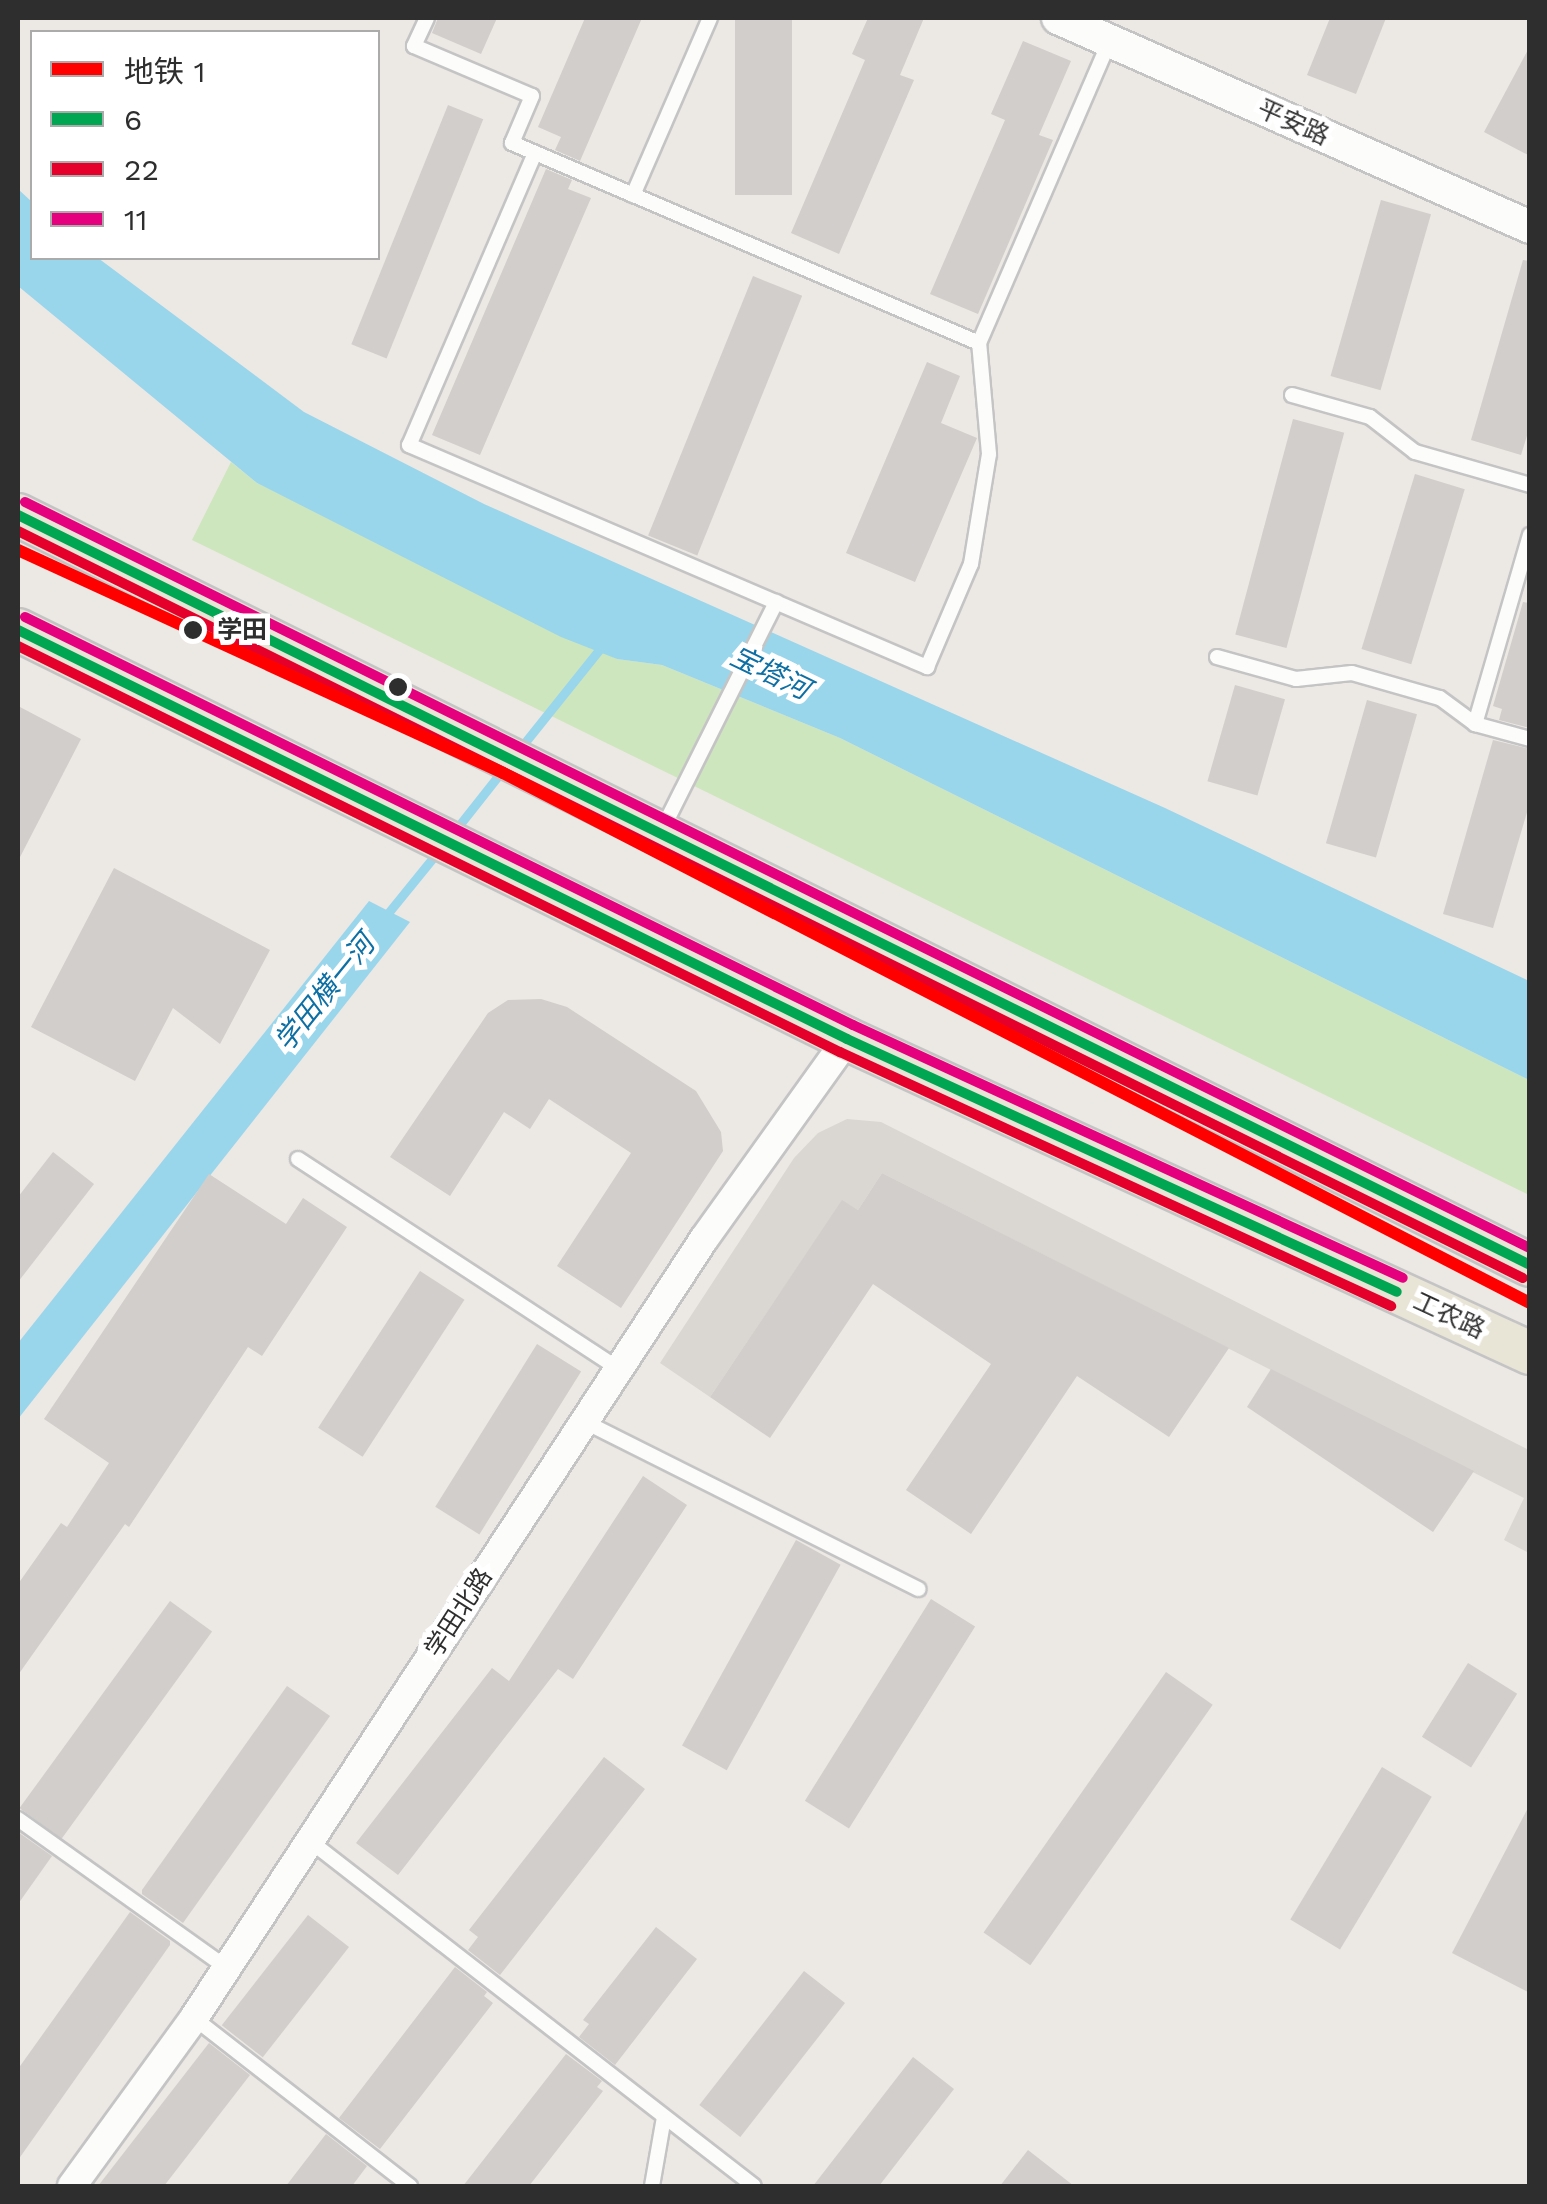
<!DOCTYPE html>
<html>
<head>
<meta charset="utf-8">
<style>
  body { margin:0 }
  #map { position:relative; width:1547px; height:2204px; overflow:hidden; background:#ece8e4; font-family:"Work Sans","Noto Sans SC",sans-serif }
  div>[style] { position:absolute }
  .green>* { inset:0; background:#cee6be }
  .plaza>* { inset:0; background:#dad6d2 }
  .water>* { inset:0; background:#99d6ec }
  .stream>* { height:9px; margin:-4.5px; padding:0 4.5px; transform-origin:4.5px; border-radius:4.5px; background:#99d6ec }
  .building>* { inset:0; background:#d1cecb; transform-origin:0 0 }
  .roads { filter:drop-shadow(2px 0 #c5c4c5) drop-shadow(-2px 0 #c5c4c5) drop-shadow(0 2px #c5c4c5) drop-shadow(0 -2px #c5c4c5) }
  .service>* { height:14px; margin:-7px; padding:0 7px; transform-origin:7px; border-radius:7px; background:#fcfcfb }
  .minor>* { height:28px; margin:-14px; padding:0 14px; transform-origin:14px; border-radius:14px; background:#fcfcfb }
  .tertiary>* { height:32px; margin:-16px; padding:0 16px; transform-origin:16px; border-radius:16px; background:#fcfcfb }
  .primary>* { height:42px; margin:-21px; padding:0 21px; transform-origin:21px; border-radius:21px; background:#e8e4d6 }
  .bus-1>* { height:10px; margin:-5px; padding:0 5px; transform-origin:5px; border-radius:5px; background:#00a651 }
  .bus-2>* { height:10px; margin:-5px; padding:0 5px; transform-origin:5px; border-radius:5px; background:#e4002b }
  .bus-3>* { height:10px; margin:-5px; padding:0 5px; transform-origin:5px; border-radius:5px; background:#e5007d }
  .metro-1>* { height:12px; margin:-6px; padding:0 6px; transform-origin:6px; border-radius:6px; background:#f00 }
  .dots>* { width:28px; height:28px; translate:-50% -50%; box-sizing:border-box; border:5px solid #fff; border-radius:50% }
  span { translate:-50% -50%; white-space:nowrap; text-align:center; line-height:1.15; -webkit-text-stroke:10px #fff; paint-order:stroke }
  .street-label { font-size:25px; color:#2e2e2e }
  .stop-label { font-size:25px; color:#2e2e2e; font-weight:700 }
  .left { translate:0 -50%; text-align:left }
  .water-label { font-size:28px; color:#0d6fa3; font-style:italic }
  .frame { position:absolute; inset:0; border:20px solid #2e2e2e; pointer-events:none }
  .legend { position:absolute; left:30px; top:30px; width:350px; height:230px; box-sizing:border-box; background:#fff; border:2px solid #ababab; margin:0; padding:12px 18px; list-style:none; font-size:30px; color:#2e2e2e }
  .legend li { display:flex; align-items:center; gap:20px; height:50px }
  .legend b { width:50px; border:2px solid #ababab }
</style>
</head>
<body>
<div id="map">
  <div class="green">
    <i style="clip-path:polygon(231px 462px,257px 483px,617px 659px,662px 665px,840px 738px,1529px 1080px,1529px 1195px,192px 540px)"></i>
  </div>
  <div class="plaza">
    <i style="clip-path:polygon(847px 1119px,881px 1122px,1529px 1450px,1529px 1553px,1504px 1540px,1524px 1498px,882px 1173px,858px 1210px,842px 1201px,710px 1397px,660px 1363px,794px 1158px,818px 1133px)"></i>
  </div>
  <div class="water">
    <i style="clip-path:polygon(18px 189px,32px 202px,32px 258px,98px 258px,304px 412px,484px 504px,1165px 808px,1529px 981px,1529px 1080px,840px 738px,662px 665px,617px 659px,561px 637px,257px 483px,18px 286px)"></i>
    <i style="clip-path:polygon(369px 901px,410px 922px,18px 1419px,18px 1343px)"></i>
  </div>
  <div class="stream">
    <i style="left:518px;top:751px;width:134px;rotate:-51.3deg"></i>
    <i style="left:453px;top:833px;width:79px;rotate:-51.7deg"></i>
    <i style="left:384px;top:918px;width:89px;rotate:-50.9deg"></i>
  </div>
  <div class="building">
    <i style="clip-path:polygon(438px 18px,497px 18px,481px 54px,432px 33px)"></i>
    <i style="clip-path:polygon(585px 18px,642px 18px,580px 161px,555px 150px,561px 137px,538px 127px)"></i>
    <i style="left:735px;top:18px;width:57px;height:177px"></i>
    <i style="clip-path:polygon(868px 18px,924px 18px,900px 75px,914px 80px,839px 254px,791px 233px,865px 60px,852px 54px)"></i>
    <i style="clip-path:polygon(1330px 18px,1386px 18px,1356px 94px,1307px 75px)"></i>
    <i style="clip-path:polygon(1023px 41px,1071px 61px,1039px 135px,1053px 140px,978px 314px,930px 294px,1005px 120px,991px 114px)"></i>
    <i style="clip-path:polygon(1530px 46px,1530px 156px,1484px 132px)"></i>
    <i style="left:448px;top:105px;width:38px;height:258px;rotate:22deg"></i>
    <i style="clip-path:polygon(546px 169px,572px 180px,568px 189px,591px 198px,480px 455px,432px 435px)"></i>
    <i style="left:1381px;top:200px;width:52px;height:183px;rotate:16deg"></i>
    <i style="clip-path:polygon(1523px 260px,1530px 261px,1530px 426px,1521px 455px,1471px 440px)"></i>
    <i style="left:753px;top:276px;width:53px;height:280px;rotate:22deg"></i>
    <i style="clip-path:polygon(927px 362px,960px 376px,941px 423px,977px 438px,915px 582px,846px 553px)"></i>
    <i style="left:1293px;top:419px;width:53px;height:223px;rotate:15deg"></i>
    <i style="left:1415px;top:474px;width:52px;height:183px;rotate:17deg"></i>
    <i style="clip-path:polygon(1523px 602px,1530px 603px,1530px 728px,1499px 720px,1502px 709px,1493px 706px)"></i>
    <i style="left:1235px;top:685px;width:52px;height:100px;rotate:16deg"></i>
    <i style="left:1367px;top:700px;width:52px;height:149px;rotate:16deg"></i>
    <i style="clip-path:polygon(18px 706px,81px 739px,18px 861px)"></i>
    <i style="clip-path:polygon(1493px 740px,1530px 749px,1530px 802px,1493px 928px,1443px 914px)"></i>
    <i style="clip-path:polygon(114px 868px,270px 950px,220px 1044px,173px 1008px,135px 1081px,31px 1027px)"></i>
    <i style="clip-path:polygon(541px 999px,567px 1007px,696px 1091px,721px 1132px,723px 1151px,621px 1308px,557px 1266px,631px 1153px,549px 1099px,530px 1129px,504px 1112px,450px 1196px,390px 1157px,488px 1013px,508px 1000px)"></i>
    <i style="clip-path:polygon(53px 1152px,94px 1184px,18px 1282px,18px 1197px)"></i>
    <i style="clip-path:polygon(882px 1173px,1229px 1348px,1169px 1437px,1077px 1376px,971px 1534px,906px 1490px,991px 1364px,873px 1284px,770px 1438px,710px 1397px,842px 1200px,858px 1210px)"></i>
    <i style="clip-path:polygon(209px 1174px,286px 1224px,303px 1198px,347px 1227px,262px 1356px,248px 1347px,129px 1527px,125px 1524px,18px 1675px,18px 1584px,61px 1523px,67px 1527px,109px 1463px,44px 1419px)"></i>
    <i style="left:420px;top:1271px;width:53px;height:187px;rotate:33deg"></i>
    <i style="left:537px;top:1344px;width:52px;height:192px;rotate:32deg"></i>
    <i style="clip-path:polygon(1271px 1369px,1474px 1471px,1433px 1532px,1247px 1407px)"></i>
    <i style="clip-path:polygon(643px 1476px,687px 1505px,573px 1679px,558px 1669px,398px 1875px,356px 1843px,492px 1668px,509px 1681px)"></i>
    <i style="left:796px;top:1540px;width:51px;height:235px;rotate:29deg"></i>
    <i style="left:931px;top:1599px;width:52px;height:238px;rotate:32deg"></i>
    <i style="left:170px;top:1601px;width:52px;height:256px;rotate:36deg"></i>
    <i style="left:1468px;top:1663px;width:58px;height:87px;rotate:32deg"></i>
    <i style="left:1166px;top:1672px;width:57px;height:318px;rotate:35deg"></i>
    <i style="clip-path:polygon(287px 1686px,330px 1716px,183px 1923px,142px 1894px,142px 1890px)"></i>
    <i style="clip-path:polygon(604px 1757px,645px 1789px,500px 1975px,468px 1950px,478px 1937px,469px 1930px)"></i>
    <i style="left:1382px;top:1767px;width:58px;height:178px;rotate:31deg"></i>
    <i style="clip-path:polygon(1530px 1804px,1530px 1993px,1452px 1953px)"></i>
    <i style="clip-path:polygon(18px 1832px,52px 1856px,18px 1904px)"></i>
    <i style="clip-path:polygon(130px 1912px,170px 1941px,170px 1945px,18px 2160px,18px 2069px)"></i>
    <i style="left:308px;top:1915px;width:52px;height:140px;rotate:38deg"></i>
    <i style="clip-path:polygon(656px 1927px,697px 1959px,615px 2065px,579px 2037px,589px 2024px,583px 2020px)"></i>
    <i style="clip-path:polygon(455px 1967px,487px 1992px,484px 1996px,493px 2003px,380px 2149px,339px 2118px)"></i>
    <i style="left:804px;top:1971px;width:52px;height:170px;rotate:38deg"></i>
    <i style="clip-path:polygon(209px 2043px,250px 2075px,164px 2186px,98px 2186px)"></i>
    <i style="clip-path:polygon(566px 2054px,602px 2081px,597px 2087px,603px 2091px,529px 2186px,463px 2186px)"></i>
    <i style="clip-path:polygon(913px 2057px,954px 2089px,879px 2186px,813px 2186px)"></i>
    <i style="clip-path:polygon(326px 2134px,367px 2166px,352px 2186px,286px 2186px)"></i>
    <i style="clip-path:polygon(1028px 2150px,1074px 2186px,1000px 2186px)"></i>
  </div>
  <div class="roads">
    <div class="service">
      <i style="left:427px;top:18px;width:31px;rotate:115deg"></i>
      <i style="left:414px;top:46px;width:128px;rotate:23deg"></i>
      <i style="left:532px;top:96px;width:51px;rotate:113.1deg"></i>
      <i style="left:512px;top:143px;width:508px;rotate:23.18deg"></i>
      <i style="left:535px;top:153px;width:318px;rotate:113.3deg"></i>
      <i style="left:409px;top:445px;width:564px;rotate:23.2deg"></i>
      <i style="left:927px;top:667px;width:112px;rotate:-66.9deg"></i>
      <i style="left:971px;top:564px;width:111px;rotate:-80.7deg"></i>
      <i style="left:989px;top:454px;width:111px;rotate:-95.1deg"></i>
      <i style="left:979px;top:343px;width:328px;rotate:-66.6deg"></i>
      <i style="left:633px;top:195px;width:193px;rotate:-66.5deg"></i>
      <i style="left:1292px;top:395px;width:81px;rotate:15.8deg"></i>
      <i style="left:1370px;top:417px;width:57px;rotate:37.9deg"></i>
      <i style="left:1415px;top:452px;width:120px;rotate:16deg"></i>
      <i style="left:1217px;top:657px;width:82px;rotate:15.6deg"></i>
      <i style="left:1296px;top:679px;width:56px;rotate:-6.1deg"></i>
      <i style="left:1352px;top:673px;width:91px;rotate:15.9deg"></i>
      <i style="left:1440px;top:698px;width:44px;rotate:36.6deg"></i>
      <i style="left:1475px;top:724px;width:57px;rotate:15.3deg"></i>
      <i style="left:1475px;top:724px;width:197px;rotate:-73.8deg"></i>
      <i style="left:663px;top:828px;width:253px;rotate:-63.4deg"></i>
      <i style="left:298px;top:1159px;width:384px;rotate:33.2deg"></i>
      <i style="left:585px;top:1422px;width:373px;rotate:26.6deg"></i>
      <i style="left:18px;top:1819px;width:257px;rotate:35.5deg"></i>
      <i style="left:310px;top:1841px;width:562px;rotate:37.85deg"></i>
      <i style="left:194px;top:2018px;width:274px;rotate:37.9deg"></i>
      <i style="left:652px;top:2186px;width:70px;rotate:-80.1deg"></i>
    </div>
    <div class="minor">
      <i style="left:72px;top:2186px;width:208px;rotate:-54deg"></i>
      <i style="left:194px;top:2018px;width:931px;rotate:-56.79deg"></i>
      <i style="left:704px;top:1239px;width:246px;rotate:-54.4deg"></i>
    </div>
    <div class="tertiary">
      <i style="left:1058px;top:18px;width:516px;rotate:23.88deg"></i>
    </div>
    <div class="primary">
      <i style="left:18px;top:515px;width:1688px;rotate:26.38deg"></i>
      <i style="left:18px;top:630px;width:924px;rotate:26.26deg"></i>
      <i style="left:847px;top:1039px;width:752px;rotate:24.69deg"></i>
    </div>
  </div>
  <div class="bus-1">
    <i style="left:18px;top:515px;width:1688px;rotate:26.38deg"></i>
    <i style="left:18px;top:630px;width:924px;rotate:26.26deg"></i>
    <i style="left:847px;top:1039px;width:605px;rotate:24.7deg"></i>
  </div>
  <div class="bus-2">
    <i style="left:18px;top:531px;width:1680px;rotate:26.4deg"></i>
    <i style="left:18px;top:646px;width:917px;rotate:26.29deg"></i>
    <i style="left:840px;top:1052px;width:607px;rotate:24.75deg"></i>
  </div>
  <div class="bus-3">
    <i style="left:25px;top:502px;width:1680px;rotate:26.37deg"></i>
    <i style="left:25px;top:617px;width:923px;rotate:26.23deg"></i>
    <i style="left:853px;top:1025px;width:605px;rotate:24.7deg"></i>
  </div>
  <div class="metro-1">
    <i style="left:18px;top:550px;width:534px;rotate:24.69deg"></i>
    <i style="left:503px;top:773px;width:1156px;rotate:27.3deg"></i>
  </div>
  <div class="dots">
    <i style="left:193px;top:630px;background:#2e2e2e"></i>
    <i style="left:398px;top:687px;background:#2e2e2e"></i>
  </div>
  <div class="street-label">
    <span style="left:1293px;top:123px;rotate:24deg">平安路</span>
    <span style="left:1449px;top:1316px;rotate:25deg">工农路</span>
    <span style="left:459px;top:1613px;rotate:-57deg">学田北路</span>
  </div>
  <div class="stop-label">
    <span class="left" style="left:217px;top:630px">学田</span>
  </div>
  <div class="water-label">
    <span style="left:770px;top:673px;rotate:26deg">宝塔河</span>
    <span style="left:325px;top:993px;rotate:-51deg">学田横一河</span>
  </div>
  <div class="frame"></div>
  <ul class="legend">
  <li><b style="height:12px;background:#f00"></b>地铁 1</li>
  <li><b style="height:12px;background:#00a651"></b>6</li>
  <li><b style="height:12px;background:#e4002b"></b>22</li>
  <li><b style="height:12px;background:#e5007d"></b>11</li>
  </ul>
</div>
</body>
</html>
